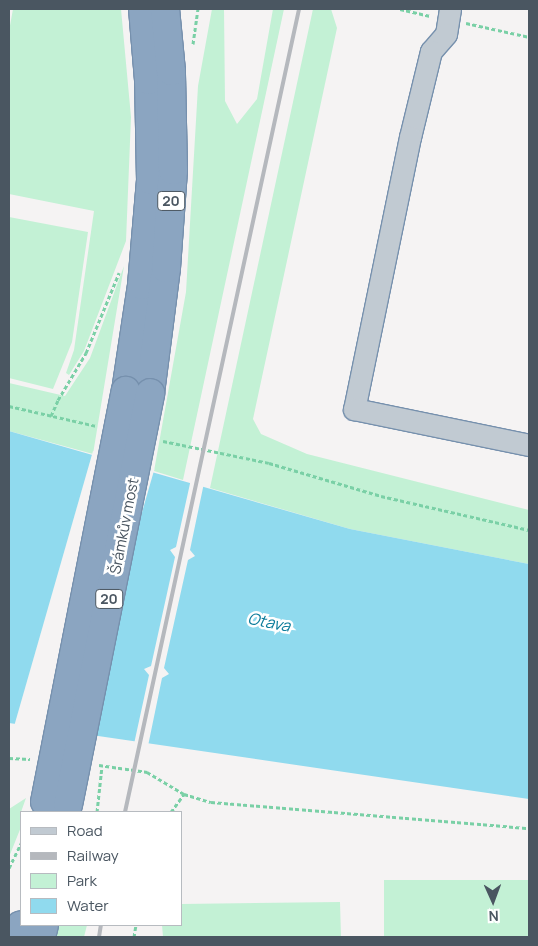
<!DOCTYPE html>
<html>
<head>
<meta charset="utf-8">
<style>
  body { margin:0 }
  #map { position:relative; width:538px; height:946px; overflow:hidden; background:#f5f3f3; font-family:Manrope,sans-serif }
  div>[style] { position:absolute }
  .green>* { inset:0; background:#c3f1d5; transform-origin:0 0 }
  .water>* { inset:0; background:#90daee }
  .pier>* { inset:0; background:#f5f3f3; transform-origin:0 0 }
  .path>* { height:3px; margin-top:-1.5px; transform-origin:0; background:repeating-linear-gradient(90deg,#7ad0a6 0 4px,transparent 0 6.5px) }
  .roads { filter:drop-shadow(1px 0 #7690ad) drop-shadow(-1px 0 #7690ad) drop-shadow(0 1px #7690ad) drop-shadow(0 -1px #7690ad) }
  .minor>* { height:21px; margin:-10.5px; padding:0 10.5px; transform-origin:10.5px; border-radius:10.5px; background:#c1cad2 }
  .highway>* { height:28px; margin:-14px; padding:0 14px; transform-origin:14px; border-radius:14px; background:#8ba5c1 }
  .rail>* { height:4px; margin:-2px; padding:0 2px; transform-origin:2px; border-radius:2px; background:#b5b8bd }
  .bridges { filter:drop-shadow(1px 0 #7690ad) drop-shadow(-1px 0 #7690ad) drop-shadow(0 1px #7690ad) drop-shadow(0 -1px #7690ad) }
  .highway-bridge>* { height:28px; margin:-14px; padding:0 14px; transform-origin:14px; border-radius:14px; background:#8ba5c1 }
  span { translate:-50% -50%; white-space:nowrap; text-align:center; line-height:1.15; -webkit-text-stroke:5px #fff; paint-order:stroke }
  .shield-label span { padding:1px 4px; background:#fff; border:1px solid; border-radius:4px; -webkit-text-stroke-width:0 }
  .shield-label { font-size:14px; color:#4a5661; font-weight:700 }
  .street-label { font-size:15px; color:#4a5661 }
  .water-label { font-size:16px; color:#0c7c9b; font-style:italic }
  .frame { position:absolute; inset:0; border:10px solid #4a5661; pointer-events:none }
  .legend { position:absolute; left:20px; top:811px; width:162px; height:115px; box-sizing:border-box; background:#fff; border:1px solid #b7bbc0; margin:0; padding:6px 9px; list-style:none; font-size:15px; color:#4a5661 }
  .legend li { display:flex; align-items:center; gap:10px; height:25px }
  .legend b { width:25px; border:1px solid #b7bbc0 }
  .north { position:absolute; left:468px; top:876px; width:50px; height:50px; -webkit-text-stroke:4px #fff; paint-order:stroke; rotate:178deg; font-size:14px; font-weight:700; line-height:20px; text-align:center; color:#4a5661 }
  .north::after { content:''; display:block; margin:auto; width:18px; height:22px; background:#4a5661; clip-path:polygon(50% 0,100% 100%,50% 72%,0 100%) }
</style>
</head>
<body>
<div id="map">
  <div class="green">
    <i style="clip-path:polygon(13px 9px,121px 9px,131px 117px,126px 241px,84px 351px,69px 375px,66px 373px,74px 350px,94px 211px,9px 194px,9px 31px)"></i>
    <i style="clip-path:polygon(212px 9px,224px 9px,225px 101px,237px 124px,257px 99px,273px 9px,284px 9px,183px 480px,154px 471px,186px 292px,198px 86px)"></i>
    <i style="clip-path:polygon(313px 9px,331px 9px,337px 28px,253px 419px,261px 434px,307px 454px,529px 510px,529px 564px,350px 529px,210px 488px)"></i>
    <i style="clip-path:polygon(9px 217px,88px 232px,72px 342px,53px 389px,9px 378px)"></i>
    <i style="clip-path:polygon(124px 266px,93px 454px,9px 431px,9px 383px,65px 396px,90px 358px)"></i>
    <i style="clip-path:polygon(26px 798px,21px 812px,21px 827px,9px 857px,9px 809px)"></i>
    <i style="left:529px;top:880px;width:57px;height:145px;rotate:90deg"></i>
    <i style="clip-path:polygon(340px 902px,341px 937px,163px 937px,162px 925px,181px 925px,181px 904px)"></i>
    <i style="clip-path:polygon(58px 925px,87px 925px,84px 937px,56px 937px)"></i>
  </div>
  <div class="water">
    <i style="clip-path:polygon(9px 431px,350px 529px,529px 564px,529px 799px,9px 723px)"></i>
  </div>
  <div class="pier">
    <i style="left:93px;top:451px;width:64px;height:285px;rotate:16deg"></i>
    <i style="clip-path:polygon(191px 479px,204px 483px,190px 550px,195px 556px,188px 560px,164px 668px,169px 674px,162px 678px,148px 746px,134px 744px,149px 675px,144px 669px,151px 666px,175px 557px,170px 550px,176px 547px)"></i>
  </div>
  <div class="path">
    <i style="left:400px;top:9px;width:32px;rotate:13deg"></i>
    <i style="left:466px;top:23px;width:65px;rotate:12.5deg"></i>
    <i style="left:193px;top:44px;width:35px;rotate:-82deg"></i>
    <i style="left:9px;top:406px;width:89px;rotate:12.9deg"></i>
    <i style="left:51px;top:416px;width:17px;rotate:-66deg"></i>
    <i style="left:58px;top:400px;width:55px;rotate:-59.2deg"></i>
    <i style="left:86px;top:353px;width:87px;rotate:-67.6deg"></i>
    <i style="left:163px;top:441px;width:108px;rotate:11.7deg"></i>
    <i style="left:269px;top:463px;width:117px;rotate:16.4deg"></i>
    <i style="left:381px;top:496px;width:152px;rotate:12.9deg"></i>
    <i style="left:9px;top:758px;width:21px;rotate:3deg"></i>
    <i style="left:99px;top:765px;width:49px;rotate:8.3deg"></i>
    <i style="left:147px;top:772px;width:43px;rotate:30.7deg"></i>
    <i style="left:184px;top:794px;width:28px;rotate:17deg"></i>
    <i style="left:211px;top:802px;width:319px;rotate:4.7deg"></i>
    <i style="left:97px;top:812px;width:46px;rotate:-83.8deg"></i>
    <i style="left:171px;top:812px;width:22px;rotate:-54deg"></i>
    <i style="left:9px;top:868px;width:28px;rotate:-64deg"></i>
    <i style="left:134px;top:937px;width:12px;rotate:-81deg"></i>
  </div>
  <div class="roads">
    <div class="minor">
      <i style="left:450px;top:9px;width:25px;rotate:99deg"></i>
      <i style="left:446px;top:34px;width:23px;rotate:131deg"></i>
      <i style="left:431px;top:51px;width:89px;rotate:103.7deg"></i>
      <i style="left:410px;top:137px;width:278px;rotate:101.6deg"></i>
      <i style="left:354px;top:409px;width:179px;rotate:11.6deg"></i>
    </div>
    <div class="highway">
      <i style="left:126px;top:391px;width:107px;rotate:-81.4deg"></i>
      <i style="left:142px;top:285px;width:105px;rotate:-85.1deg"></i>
      <i style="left:151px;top:180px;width:100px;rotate:-91.1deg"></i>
      <i style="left:149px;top:80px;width:71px;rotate:-94.8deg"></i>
      <i style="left:150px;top:393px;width:126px;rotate:-82.7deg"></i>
      <i style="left:166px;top:268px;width:98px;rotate:-85.9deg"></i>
      <i style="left:173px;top:170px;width:99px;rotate:-91.2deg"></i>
      <i style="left:171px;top:71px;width:62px;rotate:-95.5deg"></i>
      <i style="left:19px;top:937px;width:12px;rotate:-81deg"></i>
      <i style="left:41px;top:937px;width:12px;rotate:-76deg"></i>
    </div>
  </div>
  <div class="rail">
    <i style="left:125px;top:812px;width:822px;rotate:-77.77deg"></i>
    <i style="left:99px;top:937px;width:12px;rotate:-81deg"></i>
  </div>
  <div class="bridges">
    <div class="highway-bridge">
      <i style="left:45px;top:802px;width:419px;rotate:-78.9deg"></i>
      <i style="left:68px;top:805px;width:420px;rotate:-78.7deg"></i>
    </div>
  </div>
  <div class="shield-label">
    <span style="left:171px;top:201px">20</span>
    <span style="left:109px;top:599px">20</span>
  </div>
  <div class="street-label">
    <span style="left:124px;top:526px;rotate:-79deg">Šrámkův most</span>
  </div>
  <div class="water-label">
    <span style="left:269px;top:622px;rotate:11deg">Otava</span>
  </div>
  <div class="frame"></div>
  <ul class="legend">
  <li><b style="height:6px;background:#c1cad2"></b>Road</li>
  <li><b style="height:6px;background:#b5b8bd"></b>Railway</li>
  <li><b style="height:14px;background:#c3f1d5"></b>Park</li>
  <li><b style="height:14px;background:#90daee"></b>Water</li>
  </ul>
  <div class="north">N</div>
</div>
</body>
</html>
